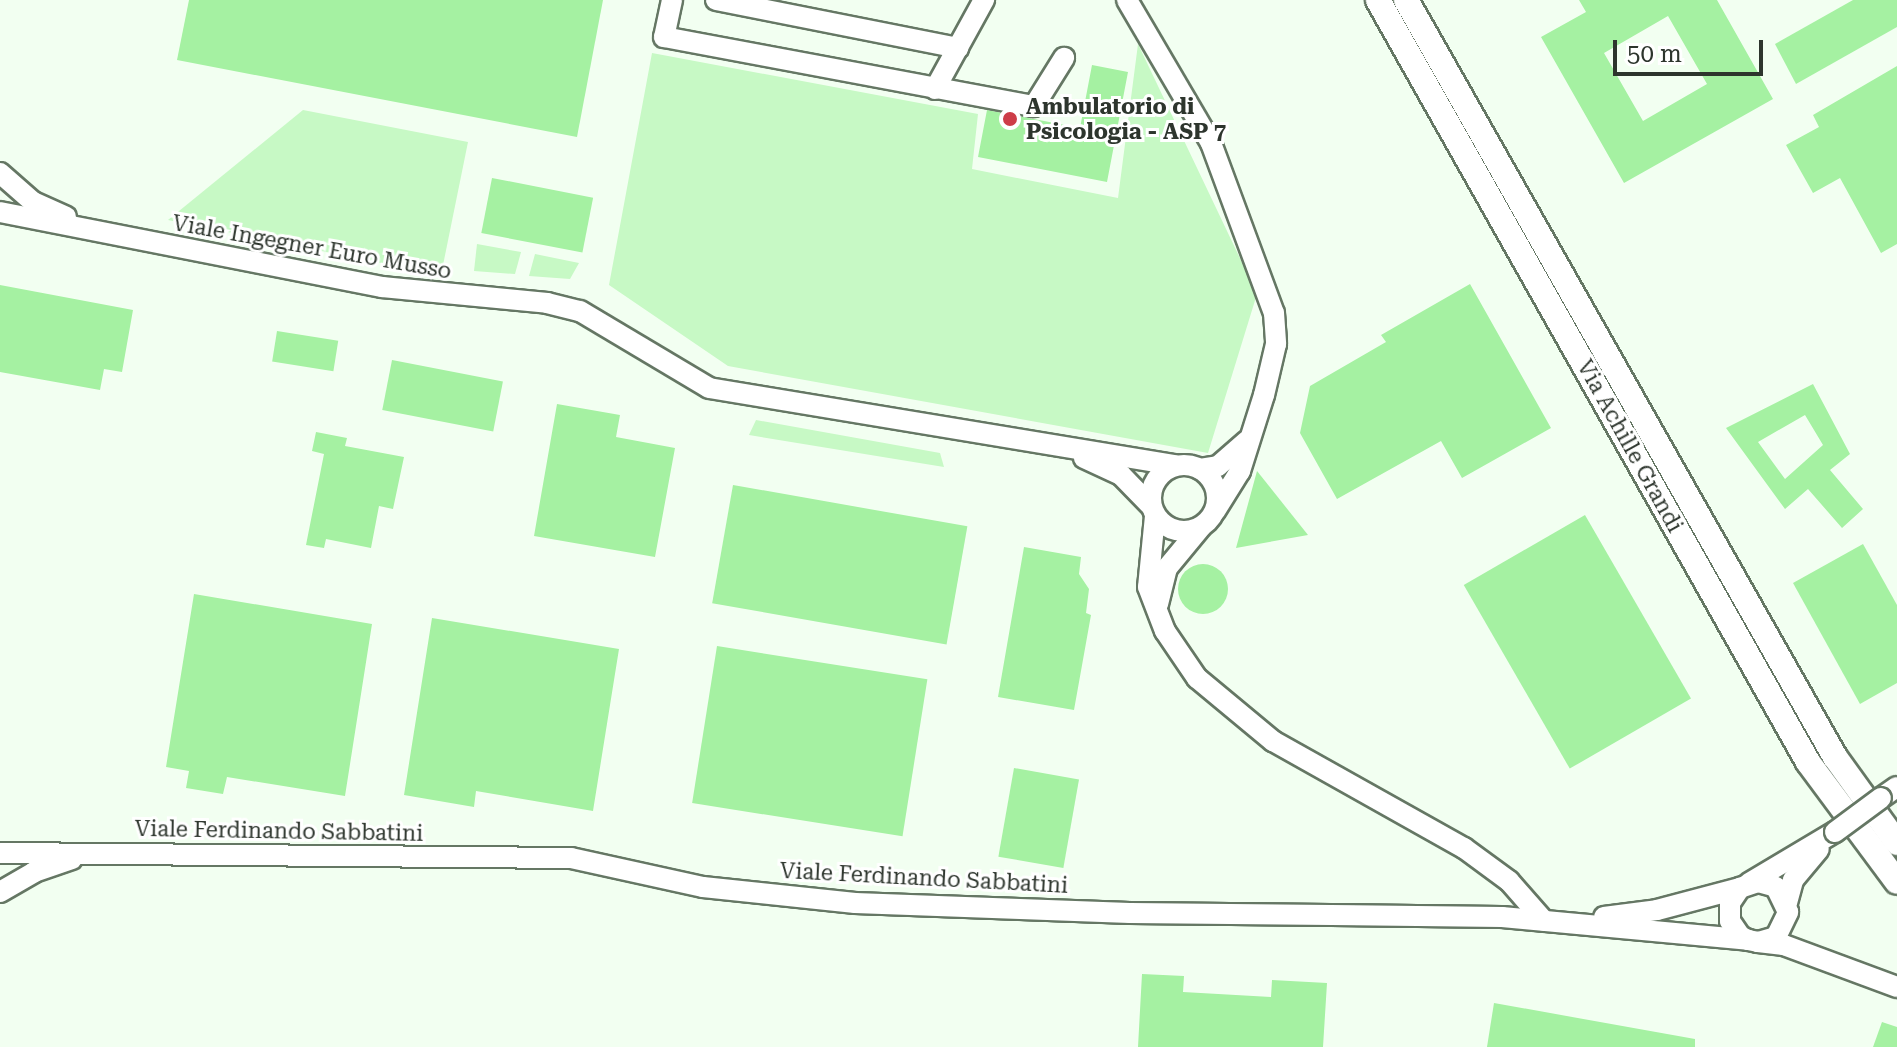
<!DOCTYPE html>
<html>
<head>
<meta charset="utf-8">
<style>
  body { margin:0 }
  #map { position:relative; width:1897px; height:1047px; overflow:hidden; background:#f2fff1; font-family:"Roboto Serif",serif }
  div>[style] { position:absolute }
  .green>* { inset:0; background:#c7f9c5 }
  .building>* { inset:0; background:#a5f1a2; transform-origin:0 0 }
  .round { border-radius:50% }
  .roads { filter:drop-shadow(2px 0 #657764) drop-shadow(-2px 0 #657764) drop-shadow(0 2px #657764) drop-shadow(0 -2px #657764) }
  .minor>* { height:20px; margin:-10px; padding:0 10px; transform-origin:10px; border-radius:10px; background:#fff }
  .minor>.ring { margin:-10px; padding:0; box-sizing:content-box; background:none; border:20px solid #fff; border-radius:50% }
  .major>* { height:24px; margin:-12px; padding:0 12px; transform-origin:12px; border-radius:12px; background:#fff }
  .bridges { filter:drop-shadow(2px 0 #657764) drop-shadow(-2px 0 #657764) drop-shadow(0 2px #657764) drop-shadow(0 -2px #657764) }
  .minor-bridge>* { height:20px; margin:-10px; padding:0 10px; transform-origin:10px; border-radius:10px; background:#fff }
  .dots>* { width:22px; height:22px; translate:-50% -50%; box-sizing:border-box; border:4px solid #fff; border-radius:50% }
  span { translate:-50% -50%; white-space:nowrap; text-align:center; line-height:1.15; -webkit-text-stroke:6px #fff; paint-order:stroke }
  .poi-label { font-size:22px; color:#2d352d; font-weight:700 }
  .left { translate:0 -50%; text-align:left }
  .street-label { font-size:22px; color:#2d352d }
  .scale { position:absolute; left:1613px; top:40px; width:150px; height:36px; box-sizing:border-box; border:4px solid #2d352d; border-top:0; padding-left:10px; font-size:24px; line-height:28px; white-space:nowrap; color:#2d352d; -webkit-text-stroke:6px #fff; paint-order:stroke }
</style>
</head>
<body>
<div id="map">
  <div class="green">
    <i style="clip-path:polygon(1138px 44px,1257px 294px,1208px 453px,728px 366px,609px 285px,652px 53px,978px 114px,972px 169px,1118px 198px)"></i>
    <i style="clip-path:polygon(303px 110px,468px 142px,441px 275px,168px 220px)"></i>
    <i style="clip-path:polygon(477px 244px,521px 252px,515px 274px,474px 271px)"></i>
    <i style="clip-path:polygon(535px 254px,579px 263px,570px 279px,529px 276px)"></i>
    <i style="clip-path:polygon(756px 420px,940px 453px,944px 467px,749px 435px)"></i>
  </div>
  <div class="building">
    <i style="clip-path:polygon(189px 0,603px 0,577px 137px,177px 60px)"></i>
    <i style="clip-path:polygon(evenodd,1579px 0,1717px 0,1773px 99px,1624px 183px,1541px 37px,1586px 12px,1579px 0,1668px 16px,1707px 84px,1643px 121px,1604px 53px,1668px 16px)"></i>
    <i style="clip-path:polygon(1853px 0,1897px 0,1897px 27px,1796px 84px,1775px 44px)"></i>
    <i style="clip-path:polygon(1092px 65px,1128px 72px,1107px 182px,978px 157px,987px 110px,1080px 128px)"></i>
    <i style="clip-path:polygon(1897px 66px,1897px 244px,1881px 253px,1840px 178px,1813px 193px,1786px 145px,1819px 127px,1813px 115px)"></i>
    <i style="left:492px;top:178px;width:103px;height:56px;rotate:11deg"></i>
    <i style="clip-path:polygon(1470px 284px,1551px 428px,1462px 478px,1441px 441px,1337px 499px,1300px 433px,1310px 386px,1386px 342px,1381px 335px)"></i>
    <i style="clip-path:polygon(0 285px,133px 310px,122px 372px,104px 369px,100px 390px,0 372px)"></i>
    <i style="left:277px;top:331px;width:62px;height:31px;rotate:9deg"></i>
    <i style="left:392px;top:360px;width:113px;height:51px;rotate:11deg"></i>
    <i style="clip-path:polygon(evenodd,1813px 384px,1850px 454px,1830px 470px,1863px 509px,1842px 528px,1808px 489px,1785px 509px,1726px 428px,1813px 384px,1805px 415px,1823px 445px,1785px 479px,1758px 442px,1805px 415px)"></i>
    <i style="clip-path:polygon(557px 404px,620px 415px,616px 437px,675px 448px,655px 557px,534px 536px)"></i>
    <i style="clip-path:polygon(316px 432px,347px 438px,345px 446px,404px 457px,393px 509px,379px 506px,371px 548px,326px 539px,324px 548px,306px 545px,324px 454px,312px 451px)"></i>
    <i style="clip-path:polygon(1257px 471px,1308px 535px,1236px 548px)"></i>
    <i style="left:733px;top:485px;width:238px;height:120px;rotate:10deg"></i>
    <i style="left:1585px;top:515px;width:212px;height:140px;rotate:60deg"></i>
    <i style="clip-path:polygon(1863px 544px,1897px 605px,1897px 683px,1860px 704px,1793px 583px)"></i>
    <i style="clip-path:polygon(1024px 547px,1081px 557px,1079px 574px,1089px 589px,1086px 613px,1091px 615px,1074px 710px,998px 697px)"></i>
    <i class="round" style="left:1178px;top:564px;width:50px;height:50px"></i>
    <i style="clip-path:polygon(194px 594px,372px 624px,345px 796px,227px 777px,223px 794px,186px 788px,189px 771px,166px 767px)"></i>
    <i style="clip-path:polygon(432px 618px,619px 649px,593px 811px,476px 791px,474px 807px,404px 795px)"></i>
    <i style="left:717px;top:646px;width:213px;height:159px;rotate:9deg"></i>
    <i style="left:1014px;top:768px;width:66px;height:90px;rotate:10deg"></i>
    <i style="clip-path:polygon(1142px 974px,1184px 976px,1183px 992px,1271px 997px,1272px 980px,1327px 983px,1323px 1047px,1138px 1047px)"></i>
    <i style="clip-path:polygon(1494px 1003px,1695px 1039px,1695px 1047px,1487px 1047px)"></i>
    <i style="clip-path:polygon(1882px 1022px,1897px 1027px,1897px 1047px,1873px 1047px)"></i>
  </div>
  <div class="roads">
    <div class="minor">
      <i style="left:672px;top:0;width:38px;rotate:102deg"></i>
      <i style="left:664px;top:37px;width:376px;rotate:10.6deg"></i>
      <i style="left:1034px;top:106px;width:57px;rotate:-58deg"></i>
      <i style="left:716px;top:0;width:247px;rotate:11.2deg"></i>
      <i style="left:1127px;top:0;width:166px;rotate:59.6deg"></i>
      <i style="left:1211px;top:143px;width:181px;rotate:69.7deg"></i>
      <i style="left:1274px;top:313px;width:31px;rotate:86deg"></i>
      <i style="left:1276px;top:344px;width:52px;rotate:103.2deg"></i>
      <i style="left:1264px;top:395px;width:80px;rotate:107.5deg"></i>
      <i style="left:1240px;top:471px;width:47px;rotate:122deg"></i>
      <i style="left:935px;top:89px;width:102px;rotate:-61.2deg"></i>
      <i style="left:0;top:173px;width:44px;rotate:41.3deg"></i>
      <i style="left:33px;top:202px;width:36px;rotate:24deg"></i>
      <i style="left:0;top:212px;width:389px;rotate:11.1deg"></i>
      <i style="left:382px;top:287px;width:166px;rotate:5.5deg"></i>
      <i style="left:547px;top:303px;width:34px;rotate:14deg"></i>
      <i style="left:580px;top:311px;width:150px;rotate:30.8deg"></i>
      <i style="left:709px;top:388px;width:472px;rotate:9.4deg"></i>
      <i style="left:1084px;top:458px;width:41px;rotate:24.7deg"></i>
      <i style="left:1121px;top:475px;width:43px;rotate:45.9deg"></i>
      <i class="ring" style="left:1151px;top:465px;width:46px;height:46px"></i>
      <i style="left:1200px;top:469px;width:18px;rotate:-9deg"></i>
      <i style="left:1218px;top:466px;width:38px;rotate:-41deg"></i>
      <i style="left:1155px;top:516px;width:71px;rotate:95.6deg"></i>
      <i style="left:1148px;top:587px;width:47px;rotate:68.9deg"></i>
      <i style="left:1165px;top:631px;width:57px;rotate:55.8deg"></i>
      <i style="left:1197px;top:678px;width:99px;rotate:39.7deg"></i>
      <i style="left:1273px;top:741px;width:219px;rotate:29.3deg"></i>
      <i style="left:1464px;top:848px;width:56px;rotate:36.3deg"></i>
      <i style="left:1509px;top:881px;width:53px;rotate:48.8deg"></i>
      <i style="left:1158px;top:604px;width:37px;rotate:-76deg"></i>
      <i style="left:1167px;top:568px;width:53px;rotate:-50.3deg"></i>
      <i style="left:1881px;top:798px;width:19px;rotate:-35deg"></i>
      <i style="left:0;top:853px;width:571px;rotate:0.5deg"></i>
      <i style="left:571px;top:858px;width:135px;rotate:12.4deg"></i>
      <i style="left:703px;top:887px;width:153px;rotate:6deg"></i>
      <i style="left:855px;top:903px;width:275px;rotate:2.1deg"></i>
      <i style="left:1130px;top:913px;width:372px;rotate:0.6deg"></i>
      <i style="left:1502px;top:917px;width:247px;rotate:5.3deg"></i>
      <i style="left:1749px;top:883px;width:100px;rotate:-30.7deg"></i>
      <i style="left:0;top:892px;width:39px;rotate:-30deg"></i>
      <i style="left:34px;top:872px;width:40px;rotate:-18.9deg"></i>
      <i style="left:1787px;top:903px;width:24px;rotate:-75deg"></i>
      <i style="left:1793px;top:880px;width:40px;rotate:-50deg"></i>
      <i style="left:1604px;top:917px;width:53px;rotate:-7.5deg"></i>
      <i style="left:1657px;top:910px;width:86px;rotate:-14.8deg"></i>
      <i style="left:1758px;top:942px;width:19px;rotate:-16deg"></i>
      <i style="left:1776px;top:937px;width:28px;rotate:-64deg"></i>
      <i style="left:1788px;top:912px;width:28px;rotate:-116deg"></i>
      <i style="left:1776px;top:887px;width:19px;rotate:-164deg"></i>
      <i style="left:1758px;top:882px;width:19px;rotate:162deg"></i>
      <i style="left:1740px;top:888px;width:18px;rotate:124deg"></i>
      <i style="left:1730px;top:903px;width:18px;rotate:90deg"></i>
      <i style="left:1730px;top:921px;width:18px;rotate:56deg"></i>
      <i style="left:1740px;top:936px;width:9px;rotate:27deg"></i>
      <i style="left:1748px;top:940px;width:10px;rotate:11deg"></i>
      <i style="left:1758px;top:942px;width:26px;rotate:7deg"></i>
      <i style="left:1784px;top:945px;width:121px;rotate:20.4deg"></i>
    </div>
    <div class="major">
      <i style="left:1378px;top:0;width:875px;rotate:60.56deg"></i>
      <i style="left:1808px;top:762px;width:149px;rotate:53.4deg"></i>
      <i style="left:1406px;top:0;width:870px;rotate:60.46deg"></i>
      <i style="left:1835px;top:757px;width:106px;rotate:54.2deg"></i>
    </div>
  </div>
  <div class="bridges">
    <div class="minor-bridge">
      <i style="left:1835px;top:832px;width:57px;rotate:-36.5deg"></i>
    </div>
  </div>
  <div class="dots">
    <i style="left:1010px;top:119px;background:#cd3d48"></i>
  </div>
  <div class="poi-label">
    <span class="left" style="left:1026px;top:119px">Ambulatorio di<br>Psicologia - ASP 7</span>
  </div>
  <div class="street-label">
    <span style="left:312px;top:247px;rotate:10deg">Viale Ingegner Euro Musso</span>
    <span style="left:1630px;top:446px;rotate:61deg">Via Achille Grandi</span>
    <span style="left:279px;top:831px;rotate:1deg">Viale Ferdinando Sabbatini</span>
    <span style="left:924px;top:878px;rotate:3deg">Viale Ferdinando Sabbatini</span>
  </div>
  <div class="scale">50 m</div>
</div>
</body>
</html>
